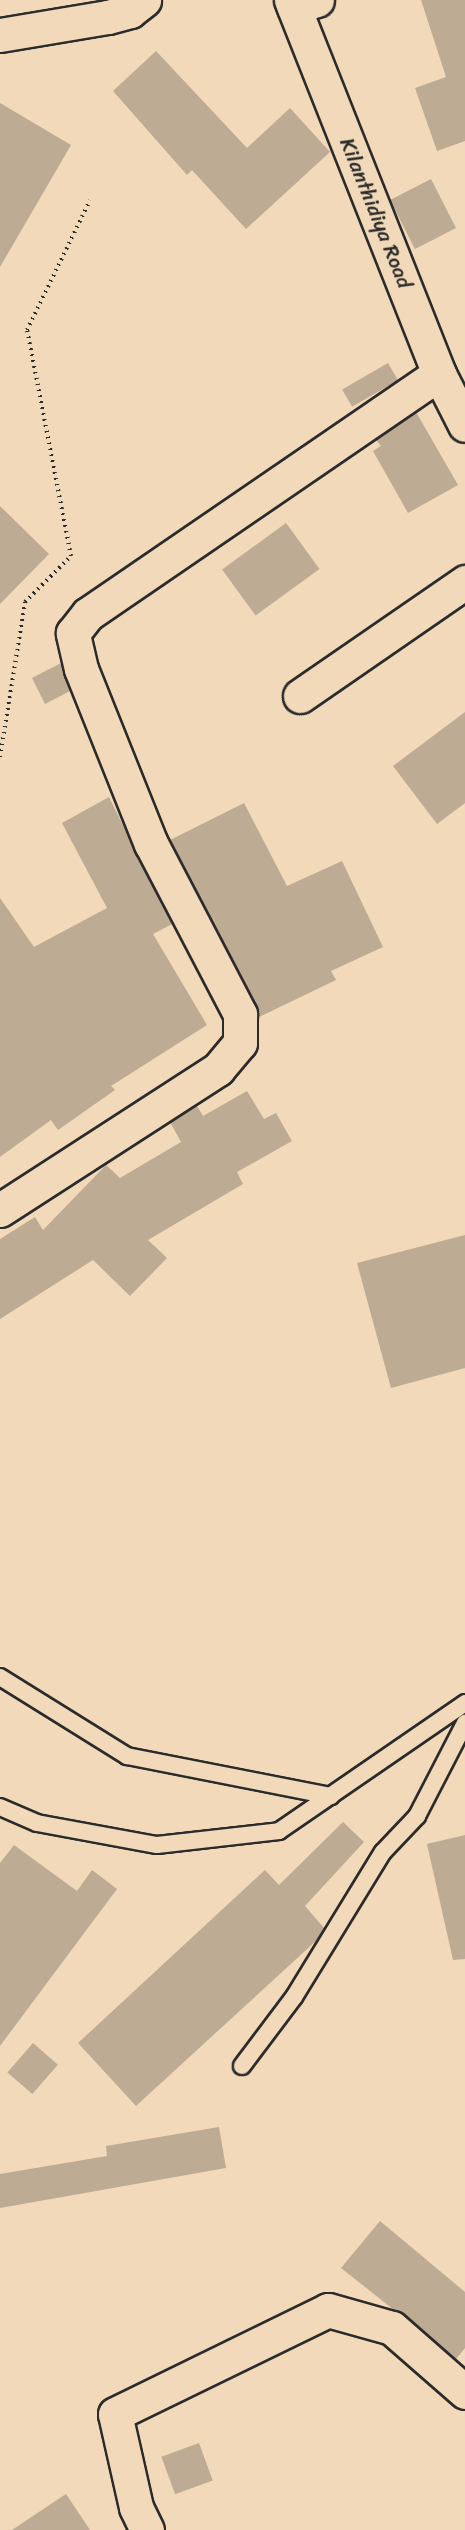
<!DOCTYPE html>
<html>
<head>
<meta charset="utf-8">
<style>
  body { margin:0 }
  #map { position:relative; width:465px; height:2530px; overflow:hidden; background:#f1d9b9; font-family:Sriracha,sans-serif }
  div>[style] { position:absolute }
  .building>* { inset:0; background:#bdab94; transform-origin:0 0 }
  .path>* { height:4px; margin-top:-2px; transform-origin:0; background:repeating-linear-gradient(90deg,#2b2b2b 0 1.5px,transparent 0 6px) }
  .roads { filter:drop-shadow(2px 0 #2b2b2b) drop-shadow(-2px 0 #2b2b2b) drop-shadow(0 2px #2b2b2b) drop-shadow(0 -2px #2b2b2b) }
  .service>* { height:16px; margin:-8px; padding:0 8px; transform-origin:8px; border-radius:8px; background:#f1d9b9 }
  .minor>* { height:33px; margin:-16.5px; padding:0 16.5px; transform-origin:16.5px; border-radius:16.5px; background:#f1d9b9 }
  .tertiary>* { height:33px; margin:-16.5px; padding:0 16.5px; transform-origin:16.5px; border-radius:16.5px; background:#f1d9b9 }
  span { translate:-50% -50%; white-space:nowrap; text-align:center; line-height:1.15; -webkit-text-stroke:5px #f1d9b9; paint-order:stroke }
  .street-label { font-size:21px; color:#2b2b2b }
</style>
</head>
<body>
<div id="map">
  <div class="building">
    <i style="clip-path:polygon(421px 0,465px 0,465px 141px,437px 151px,415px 88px,446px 77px)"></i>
    <i style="clip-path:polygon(156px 51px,247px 148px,290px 108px,330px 152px,246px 229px,192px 170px,187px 175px,113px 91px)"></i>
    <i style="clip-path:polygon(0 103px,71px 145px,0 267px)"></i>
    <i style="left:431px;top:179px;width:55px;height:46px;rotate:63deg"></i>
    <i style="left:388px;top:363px;width:20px;height:53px;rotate:60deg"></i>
    <i style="clip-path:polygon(416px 412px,458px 485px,408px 513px,373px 451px,381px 446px,376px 440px)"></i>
    <i style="clip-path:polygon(0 506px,49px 554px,0 604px)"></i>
    <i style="left:286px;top:523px;width:57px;height:79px;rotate:54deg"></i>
    <i style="clip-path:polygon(61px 663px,70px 691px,45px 704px,32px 678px)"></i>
    <i style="clip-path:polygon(465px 712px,465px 803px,437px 824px,393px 766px)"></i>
    <i style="clip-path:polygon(109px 797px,172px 924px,153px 934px,207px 1025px,111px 1086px,115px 1090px,58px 1130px,51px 1120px,0 1157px,0 898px,34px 947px,107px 908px,62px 823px)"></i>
    <i style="clip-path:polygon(244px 803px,287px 886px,342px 861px,383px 947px,331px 971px,336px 980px,259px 1017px,170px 840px)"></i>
    <i style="clip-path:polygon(247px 1091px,264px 1119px,276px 1113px,292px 1141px,237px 1172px,243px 1184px,148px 1240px,167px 1258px,130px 1296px,93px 1260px,0 1319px,0 1239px,35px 1217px,43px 1230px,106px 1165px,120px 1178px,181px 1142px,170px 1122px,197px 1106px,203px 1116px)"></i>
    <i style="clip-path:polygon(465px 1235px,465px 1368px,391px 1388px,357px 1263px)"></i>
    <i style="clip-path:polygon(343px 1822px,364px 1842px,305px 1906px,324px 1928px,317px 1940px,136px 2106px,78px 2043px,265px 1870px,279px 1885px)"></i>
    <i style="clip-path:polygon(465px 1835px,465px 1959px,453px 1960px,427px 1844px)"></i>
    <i style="clip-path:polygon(14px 1845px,77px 1891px,92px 1870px,117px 1889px,0 2046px,0 1863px)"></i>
    <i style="left:33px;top:2043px;width:33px;height:39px;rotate:41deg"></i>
    <i style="clip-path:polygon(219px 2127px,226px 2168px,0 2208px,0 2174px,107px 2156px,106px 2146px)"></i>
    <i style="clip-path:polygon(380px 2221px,465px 2292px,465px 2348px,456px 2359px,341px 2268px)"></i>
    <i style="left:199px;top:2443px;width:40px;height:40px;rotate:70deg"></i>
    <i style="clip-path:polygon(66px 2494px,90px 2530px,12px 2530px)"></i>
  </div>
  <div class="path">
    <i style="left:0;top:757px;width:157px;rotate:-80.8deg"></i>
    <i style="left:25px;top:602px;width:65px;rotate:-45deg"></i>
    <i style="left:71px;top:556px;width:230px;rotate:-101deg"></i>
    <i style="left:27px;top:330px;width:144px;rotate:-64.1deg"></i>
  </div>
  <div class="roads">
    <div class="service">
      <i style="left:0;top:1677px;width:150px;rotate:31.9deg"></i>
      <i style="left:127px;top:1756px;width:208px;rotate:11.1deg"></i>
      <i style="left:0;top:1807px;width:40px;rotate:23.4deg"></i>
      <i style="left:37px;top:1823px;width:122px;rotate:10.4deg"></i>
      <i style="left:157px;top:1845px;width:123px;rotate:-6.5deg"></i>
      <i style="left:279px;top:1831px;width:226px;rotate:-34.5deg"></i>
      <i style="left:242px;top:2066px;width:86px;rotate:-53deg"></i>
      <i style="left:294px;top:1997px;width:170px;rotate:-58.5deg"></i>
      <i style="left:383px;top:1852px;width:50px;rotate:-46.6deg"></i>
      <i style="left:417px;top:1816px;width:105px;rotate:-62.7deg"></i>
    </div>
    <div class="minor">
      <i style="left:294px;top:7px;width:24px;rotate:-17deg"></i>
      <i style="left:0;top:35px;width:109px;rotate:-9.5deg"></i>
      <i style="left:108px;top:17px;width:23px;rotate:-15deg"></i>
      <i style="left:130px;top:11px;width:18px;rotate:-38deg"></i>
      <i style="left:300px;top:696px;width:201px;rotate:-34.6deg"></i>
      <i style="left:0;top:1210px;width:260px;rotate:-32.9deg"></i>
      <i style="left:218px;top:1069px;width:34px;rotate:-50deg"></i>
      <i style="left:240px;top:1043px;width:29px;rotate:-90deg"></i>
      <i style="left:240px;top:1014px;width:192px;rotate:-117.6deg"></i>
      <i style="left:151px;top:844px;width:188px;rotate:-111.8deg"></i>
      <i style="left:81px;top:669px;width:37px;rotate:-103deg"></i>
      <i style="left:73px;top:633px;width:24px;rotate:-52deg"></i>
      <i style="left:88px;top:614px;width:425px;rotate:-34.4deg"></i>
      <i style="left:147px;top:2530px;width:25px;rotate:-116deg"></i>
      <i style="left:136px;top:2507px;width:95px;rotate:-102.7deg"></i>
      <i style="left:115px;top:2414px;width:237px;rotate:-26deg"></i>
      <i style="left:328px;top:2310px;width:66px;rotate:15.7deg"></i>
      <i style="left:392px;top:2328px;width:97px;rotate:41.2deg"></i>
    </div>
    <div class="tertiary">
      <i style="left:291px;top:0;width:402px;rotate:68.4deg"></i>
      <i style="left:439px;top:374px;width:57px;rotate:63deg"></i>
    </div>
  </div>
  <div class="street-label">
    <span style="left:376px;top:213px;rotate:68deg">Kilanthidiya Road</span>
  </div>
</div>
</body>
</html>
